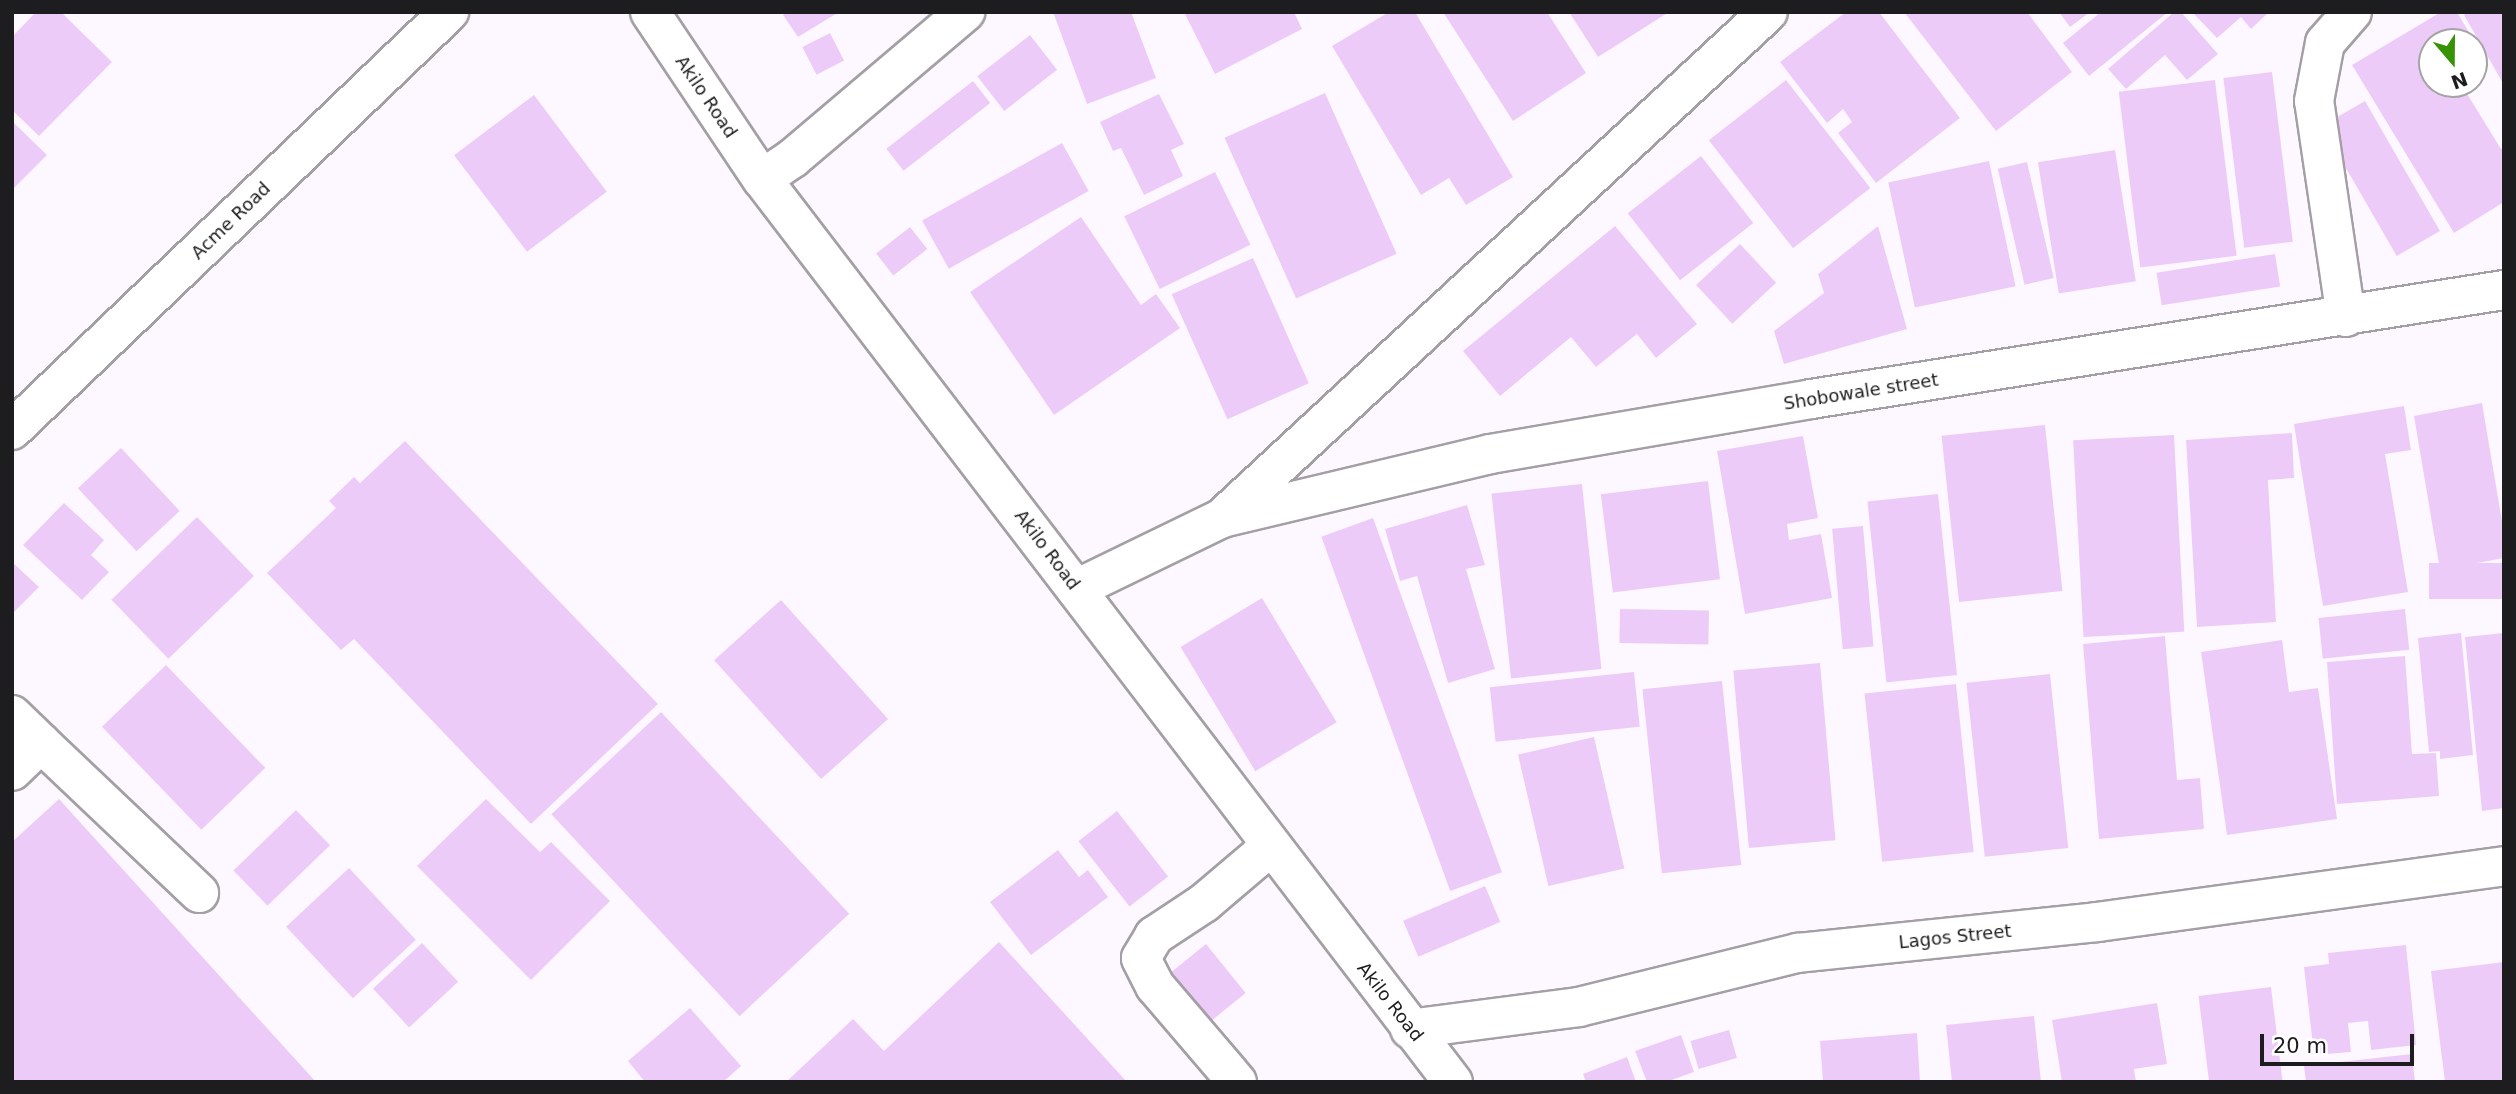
<!DOCTYPE html>
<html>
<head>
<meta charset="utf-8">
<style>
  body { margin:0 }
  #map { position:relative; width:2516px; height:1094px; overflow:hidden; background:#fdf8ff; font-family:"DejaVu Sans",sans-serif }
  div>[style] { position:absolute }
  .building>* { inset:0; background:#edcbf9; transform-origin:0 0 }
  .roads { filter:drop-shadow(2px 0 #a49fa5) drop-shadow(-2px 0 #a49fa5) drop-shadow(0 2px #a49fa5) drop-shadow(0 -2px #a49fa5) }
  .minor>* { height:38px; margin:-19px; padding:0 19px; transform-origin:19px; border-radius:19px; background:#fff }
  span { translate:-50% -50%; white-space:nowrap; text-align:center; line-height:1.15; -webkit-text-stroke:6px #fff; paint-order:stroke }
  .street-label { font-size:18px; color:#1d1c1e }
  .frame { position:absolute; inset:0; border:14px solid #1d1c1e; pointer-events:none }
  .north { position:absolute; left:2418px; top:28px; width:70px; height:70px; box-sizing:border-box; background:#fff; border:2px solid #a5a4a5; border-radius:50%; rotate:160deg; font-size:19px; font-weight:700; line-height:28px; text-align:center; color:#1d1c1e }
  .north::after { content:''; display:block; margin:auto; width:24px; height:32px; background:#389205; clip-path:polygon(50% 0,100% 100%,50% 72%,0 100%) }
  .scale { position:absolute; left:2260px; top:1034px; width:154px; height:32px; box-sizing:border-box; border:4px solid #1d1c1e; border-top:0; padding-left:9px; font-size:21px; line-height:24px; white-space:nowrap; color:#1d1c1e; -webkit-text-stroke:5px #fff; paint-order:stroke }
</style>
</head>
<body>
<div id="map">
  <div class="building">
    <i style="clip-path:polygon(36px 12px,61px 12px,112px 62px,39px 136px,12px 110px,12px 37px)"></i>
    <i style="clip-path:polygon(787px 12px,839px 12px,798px 37px,783px 15px)"></i>
    <i style="clip-path:polygon(1053px 12px,1131px 12px,1156px 78px,1087px 104px)"></i>
    <i style="clip-path:polygon(1184px 12px,1294px 12px,1302px 29px,1215px 74px)"></i>
    <i style="clip-path:polygon(1389px 12px,1415px 12px,1513px 177px,1466px 205px,1449px 178px,1421px 195px,1332px 46px)"></i>
    <i style="clip-path:polygon(1443px 12px,1547px 12px,1586px 73px,1513px 121px)"></i>
    <i style="clip-path:polygon(1569px 12px,1669px 12px,1598px 57px)"></i>
    <i style="clip-path:polygon(1846px 12px,1879px 12px,1960px 118px,1876px 183px,1838px 133px,1852px 122px,1843px 109px,1827px 123px,1780px 62px)"></i>
    <i style="clip-path:polygon(1904px 12px,2027px 12px,2072px 72px,1996px 131px)"></i>
    <i style="clip-path:polygon(2059px 12px,2090px 12px,2070px 27px)"></i>
    <i style="clip-path:polygon(2101px 12px,2168px 12px,2089px 76px,2063px 43px)"></i>
    <i style="clip-path:polygon(2174px 12px,2181px 12px,2218px 54px,2187px 80px,2165px 55px,2126px 89px,2108px 69px)"></i>
    <i style="clip-path:polygon(2192px 12px,2269px 12px,2251px 29px,2241px 17px,2217px 38px)"></i>
    <i style="clip-path:polygon(2441px 12px,2457px 12px,2470px 34px,2456px 42px,2432px 42px,2432px 84px,2461px 84px,2501px 149px,2504px 148px,2504px 202px,2454px 233px,2352px 65px)"></i>
    <i style="clip-path:polygon(2468px 12px,2504px 12px,2504px 85px,2464px 15px)"></i>
    <i style="left:830px;top:33px;width:31px;height:31px;rotate:63deg"></i>
    <i style="left:1030px;top:35px;width:44px;height:67px;rotate:52deg"></i>
    <i style="left:2272px;top:72px;width:171px;height:49px;rotate:83deg"></i>
    <i style="left:1786px;top:80px;width:137px;height:98px;rotate:52deg"></i>
    <i style="left:2215px;top:80px;width:177px;height:97px;rotate:83deg"></i>
    <i style="left:973px;top:81px;width:28px;height:110px;rotate:52deg"></i>
    <i style="left:1325px;top:93px;width:176px;height:110px;rotate:66deg"></i>
    <i style="clip-path:polygon(1159px 94px,1184px 144px,1171px 150px,1183px 176px,1144px 195px,1121px 148px,1113px 151px,1100px 122px)"></i>
    <i style="left:534px;top:95px;width:121px;height:100px;rotate:53deg"></i>
    <i style="left:2365px;top:101px;width:150px;height:50px;rotate:60deg"></i>
    <i style="clip-path:polygon(12px 121px,47px 155px,12px 190px)"></i>
    <i style="left:1062px;top:143px;width:55px;height:160px;rotate:61deg"></i>
    <i style="left:2115px;top:150px;width:133px;height:78px;rotate:81deg"></i>
    <i style="left:1701px;top:156px;width:85px;height:93px;rotate:52deg"></i>
    <i style="left:1989px;top:161px;width:128px;height:103px;rotate:78deg"></i>
    <i style="left:2027px;top:162px;width:119px;height:30px;rotate:77deg"></i>
    <i style="left:1215px;top:172px;width:81px;height:101px;rotate:64deg"></i>
    <i style="clip-path:polygon(1081px 217px,1141px 305px,1156px 294px,1180px 328px,1054px 415px,970px 292px)"></i>
    <i style="clip-path:polygon(1615px 226px,1697px 324px,1656px 358px,1637px 334px,1596px 367px,1571px 337px,1500px 396px,1463px 351px)"></i>
    <i style="clip-path:polygon(1878px 226px,1907px 329px,1784px 364px,1774px 331px,1824px 293px,1818px 274px)"></i>
    <i style="left:910px;top:227px;width:28px;height:43px;rotate:52deg"></i>
    <i style="left:1740px;top:244px;width:53px;height:60px;rotate:47deg"></i>
    <i style="left:2275px;top:254px;width:33px;height:120px;rotate:81deg"></i>
    <i style="left:1253px;top:258px;width:137px;height:89px;rotate:66deg"></i>
    <i style="clip-path:polygon(2482px 403px,2504px 533px,2504px 558px,2440px 570px,2414px 416px)"></i>
    <i style="clip-path:polygon(2404px 406px,2411px 450px,2385px 454px,2408px 592px,2323px 606px,2294px 424px)"></i>
    <i style="left:2045px;top:425px;width:167px;height:104px;rotate:84deg"></i>
    <i style="clip-path:polygon(2292px 433px,2294px 478px,2268px 480px,2276px 622px,2197px 627px,2186px 440px)"></i>
    <i style="left:2174px;top:435px;width:197px;height:101px;rotate:87deg"></i>
    <i style="clip-path:polygon(1803px 436px,1818px 518px,1787px 524px,1789px 540px,1821px 534px,1832px 598px,1745px 614px,1717px 451px)"></i>
    <i style="clip-path:polygon(405px 441px,658px 704px,531px 824px,354px 639px,341px 650px,267px 573px,336px 508px,329px 501px,354px 477px,360px 483px)"></i>
    <i style="left:121px;top:448px;width:86px;height:59px;rotate:47deg"></i>
    <i style="left:1708px;top:481px;width:99px;height:108px;rotate:83deg"></i>
    <i style="left:1582px;top:484px;width:186px;height:91px;rotate:84deg"></i>
    <i style="left:1938px;top:494px;width:182px;height:71px;rotate:84deg"></i>
    <i style="clip-path:polygon(64px 503px,104px 540px,91px 555px,109px 572px,82px 600px,23px 545px)"></i>
    <i style="clip-path:polygon(1467px 505px,1485px 565px,1466px 569px,1495px 669px,1448px 683px,1417px 576px,1400px 581px,1385px 529px)"></i>
    <i style="left:197px;top:517px;width:82px;height:119px;rotate:46deg"></i>
    <i style="left:1373px;top:518px;width:377px;height:55px;rotate:70deg"></i>
    <i style="left:1863px;top:526px;width:121px;height:31px;rotate:85deg"></i>
    <i style="clip-path:polygon(12px 562px,39px 587px,12px 614px)"></i>
    <i style="left:2504px;top:563px;width:36px;height:75px;rotate:90deg"></i>
    <i style="left:1262px;top:598px;width:145px;height:95px;rotate:59deg"></i>
    <i style="left:781px;top:600px;width:160px;height:90px;rotate:48deg"></i>
    <i style="left:1620px;top:609px;width:89px;height:34px;rotate:1deg"></i>
    <i style="left:2405px;top:609px;width:41px;height:87px;rotate:84deg"></i>
    <i style="clip-path:polygon(2461px 633px,2473px 755px,2440px 759px,2440px 751px,2429px 752px,2418px 638px)"></i>
    <i style="clip-path:polygon(2504px 633px,2504px 808px,2482px 811px,2465px 637px)"></i>
    <i style="clip-path:polygon(2165px 636px,2177px 780px,2200px 778px,2204px 829px,2099px 839px,2083px 644px)"></i>
    <i style="clip-path:polygon(2282px 640px,2289px 692px,2318px 688px,2337px 819px,2227px 835px,2201px 652px)"></i>
    <i style="clip-path:polygon(2405px 656px,2412px 754px,2436px 753px,2439px 796px,2337px 804px,2327px 662px)"></i>
    <i style="left:1820px;top:663px;width:178px;height:87px;rotate:85deg"></i>
    <i style="left:166px;top:665px;width:143px;height:89px;rotate:46deg"></i>
    <i style="left:1634px;top:672px;width:55px;height:145px;rotate:84deg"></i>
    <i style="left:2050px;top:674px;width:175px;height:84px;rotate:84deg"></i>
    <i style="left:1722px;top:681px;width:185px;height:80px;rotate:84deg"></i>
    <i style="left:1956px;top:684px;width:169px;height:92px;rotate:84deg"></i>
    <i style="left:661px;top:712px;width:276px;height:150px;rotate:47deg"></i>
    <i style="left:1594px;top:737px;width:135px;height:78px;rotate:77deg"></i>
    <i style="clip-path:polygon(59px 799px,316px 1082px,12px 1082px,12px 842px)"></i>
    <i style="clip-path:polygon(486px 799px,540px 852px,551px 842px,610px 901px,531px 980px,417px 866px)"></i>
    <i style="left:296px;top:810px;width:49px;height:87px;rotate:46deg"></i>
    <i style="left:1117px;top:811px;width:83px;height:49px;rotate:52deg"></i>
    <i style="clip-path:polygon(1058px 850px,1079px 877px,1088px 870px,1108px 897px,1031px 955px,990px 902px)"></i>
    <i style="left:349px;top:868px;width:98px;height:86px;rotate:47deg"></i>
    <i style="left:1485px;top:886px;width:39px;height:89px;rotate:67deg"></i>
    <i style="clip-path:polygon(999px 942px,1127px 1082px,786px 1082px,853px 1019px,884px 1051px)"></i>
    <i style="left:422px;top:943px;width:53px;height:67px;rotate:47deg"></i>
    <i style="left:1206px;top:944px;width:63px;height:54px;rotate:51deg"></i>
    <i style="clip-path:polygon(2406px 945px,2416px 1045px,2371px 1050px,2368px 1021px,2348px 1023px,2351px 1052px,2314px 1055px,2304px 967px,2329px 964px,2328px 953px)"></i>
    <i style="clip-path:polygon(2504px 962px,2504px 1082px,2445px 1082px,2431px 971px)"></i>
    <i style="left:2271px;top:987px;width:96px;height:73px;rotate:83deg"></i>
    <i style="clip-path:polygon(2157px 1003px,2167px 1064px,2134px 1069px,2136px 1082px,2062px 1082px,2052px 1020px)"></i>
    <i style="clip-path:polygon(690px 1008px,741px 1066px,723px 1082px,645px 1082px,628px 1061px)"></i>
    <i style="clip-path:polygon(2034px 1016px,2041px 1082px,1952px 1082px,1946px 1025px)"></i>
    <i style="left:1729px;top:1030px;width:29px;height:40px;rotate:74deg"></i>
    <i style="clip-path:polygon(1917px 1033px,1920px 1082px,1823px 1082px,1820px 1041px)"></i>
    <i style="clip-path:polygon(1681px 1035px,1694px 1072px,1666px 1082px,1647px 1082px,1635px 1051px)"></i>
    <i style="clip-path:polygon(2412px 1054px,2415px 1082px,2306px 1082px,2304px 1066px)"></i>
    <i style="clip-path:polygon(1627px 1057px,1636px 1082px,1586px 1082px,1583px 1074px)"></i>
  </div>
  <div class="roads">
    <div class="minor">
      <i style="left:650px;top:12px;width:201px;rotate:56.2deg"></i>
      <i style="left:762px;top:179px;width:1137px;rotate:52.58deg"></i>
      <i style="left:762px;top:179px;width:37px;rotate:-34deg"></i>
      <i style="left:793px;top:158px;width:226px;rotate:-40.3deg"></i>
      <i style="left:2346px;top:317px;width:218px;rotate:-98.4deg"></i>
      <i style="left:2314px;top:101px;width:59px;rotate:-79.3deg"></i>
      <i style="left:2325px;top:43px;width:41px;rotate:-48.9deg"></i>
      <i style="left:12px;top:430px;width:605px;rotate:-43.73deg"></i>
      <i style="left:1222px;top:518px;width:276px;rotate:-13.4deg"></i>
      <i style="left:1490px;top:454px;width:326px;rotate:-9.7deg"></i>
      <i style="left:1811px;top:399px;width:702px;rotate:-8.94deg"></i>
      <i style="left:1076px;top:589px;width:162px;rotate:-25.9deg"></i>
      <i style="left:1222px;top:518px;width:744px;rotate:-42.82deg"></i>
      <i style="left:12px;top:715px;width:40px;rotate:44deg"></i>
      <i style="left:41px;top:743px;width:40px;rotate:136deg"></i>
      <i style="left:41px;top:743px;width:218px;rotate:43.5deg"></i>
      <i style="left:1410px;top:1029px;width:170px;rotate:-7.4deg"></i>
      <i style="left:1579px;top:1007px;width:226px;rotate:-13.9deg"></i>
      <i style="left:1798px;top:953px;width:301px;rotate:-5.9deg"></i>
      <i style="left:2097px;top:922px;width:411px;rotate:-7.8deg"></i>
      <i style="left:1237px;top:1082px;width:126px;rotate:-130.5deg"></i>
      <i style="left:1155px;top:986px;width:31px;rotate:-117deg"></i>
      <i style="left:1141px;top:958px;width:26px;rotate:-59deg"></i>
      <i style="left:1154px;top:936px;width:60px;rotate:-33.4deg"></i>
      <i style="left:1204px;top:903px;width:88px;rotate:-40.4deg"></i>
    </div>
  </div>
  <div class="street-label">
    <span style="left:706px;top:97px;rotate:56deg">Akilo Road</span>
    <span style="left:231px;top:221px;rotate:-44deg">Acme Road</span>
    <span style="left:1861px;top:392px;rotate:-9deg">Shobowale street</span>
    <span style="left:1047px;top:550px;rotate:53deg">Akilo Road</span>
    <span style="left:1955px;top:937px;rotate:-6deg">Lagos Street</span>
    <span style="left:1390px;top:1002px;rotate:52deg">Akilo Road</span>
  </div>
  <div class="frame"></div>
  <div class="north">N</div>
  <div class="scale">20 m</div>
</div>
</body>
</html>
